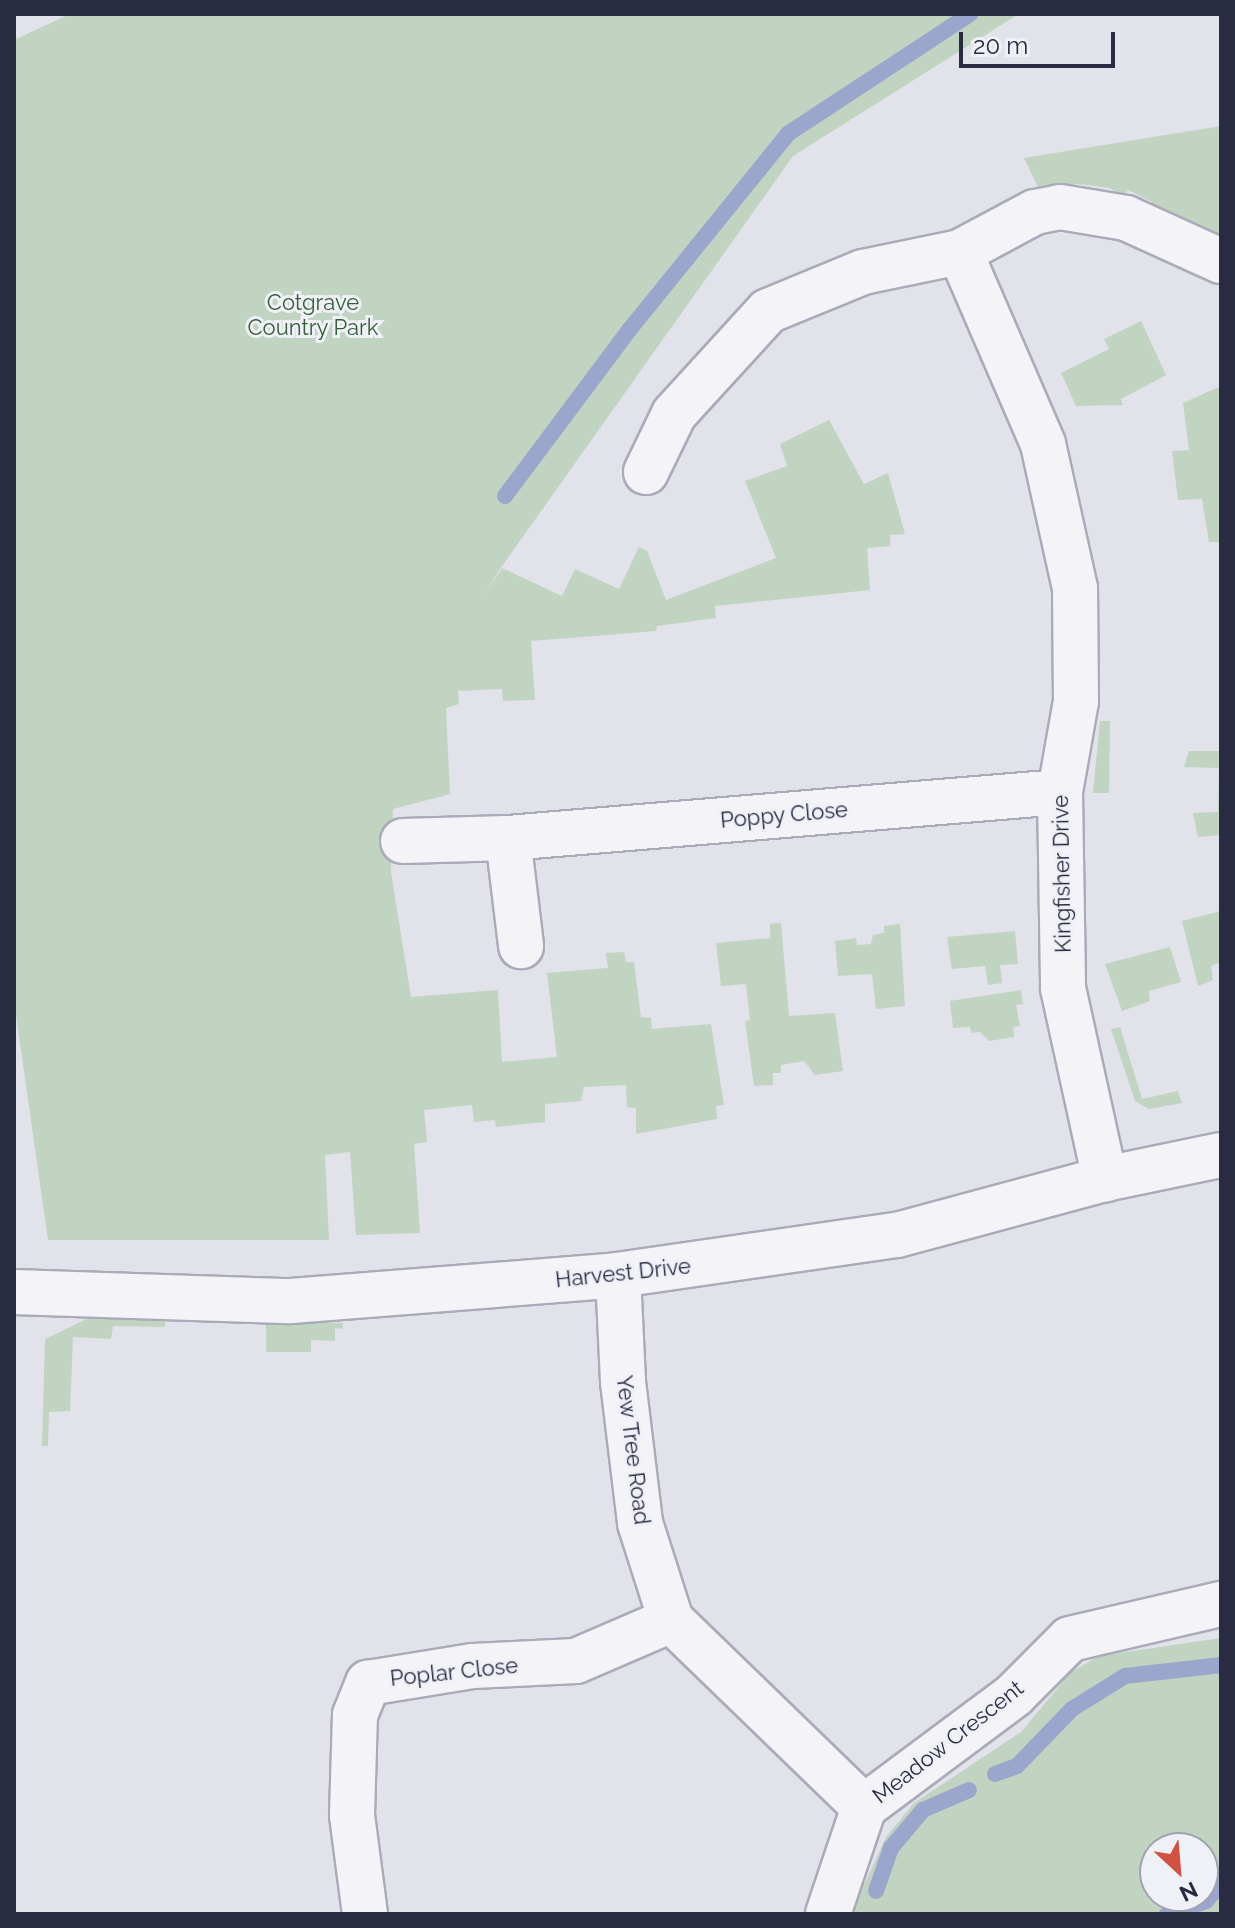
<!DOCTYPE html>
<html>
<head>
<meta charset="utf-8">
<style>
  body { margin:0 }
  #map { position:relative; width:1235px; height:1928px; overflow:hidden; background:#e1e2ea; font-family:Raleway,sans-serif }
  div>[style] { position:absolute }
  .green>* { inset:0; background:#c1d4c1 }
  .stream>* { height:16px; margin:-8px; padding:0 8px; transform-origin:8px; border-radius:8px; background:#9aa6cb }
  .roads { filter:drop-shadow(2px 0 #aaabb8) drop-shadow(-2px 0 #aaabb8) drop-shadow(0 2px #aaabb8) drop-shadow(0 -2px #aaabb8) }
  .minor>* { height:44px; margin:-22px; padding:0 22px; transform-origin:22px; border-radius:22px; background:#f4f4f8 }
  span { translate:-50% -50%; white-space:nowrap; text-align:center; line-height:1.15; -webkit-text-stroke:6px #f0f1f7; paint-order:stroke }
  .park-label { font-size:22px; color:#355e38 }
  .street-label { font-size:22px; color:#282b42 }
  .frame { position:absolute; inset:0; border:16px solid #282b42; pointer-events:none }
  .north { position:absolute; left:1139px; top:1832px; width:80px; height:80px; box-sizing:border-box; background:#f0f1f7; border:2px solid #a0a2af; border-radius:50%; rotate:154deg; font-size:22px; font-weight:700; line-height:32px; text-align:center; color:#282b42 }
  .north::after { content:''; display:block; margin:auto; width:28px; height:36px; background:#d35142; clip-path:polygon(50% 0,100% 100%,50% 72%,0 100%) }
  .scale { position:absolute; left:959px; top:32px; width:156px; height:36px; box-sizing:border-box; border:4px solid #282b42; border-top:0; padding-left:10px; font-size:24px; line-height:28px; white-space:nowrap; color:#282b42; -webkit-text-stroke:6px #f0f1f7; paint-order:stroke }
</style>
</head>
<body>
<div id="map">
  <div class="green">
    <i style="clip-path:polygon(70px 14px,1065px 14px,1017px 15px,793px 156px,500px 569px,484px 596px,502px 568px,562px 596px,575px 569px,619px 589px,639px 547px,647px 551px,666px 600px,776px 558px,745px 481px,787px 466px,780px 444px,829px 420px,864px 484px,888px 473px,905px 534px,890px 535px,890px 546px,867px 548px,870px 590px,715px 606px,716px 618px,657px 626px,656px 631px,531px 641px,535px 700px,503px 701px,502px 689px,458px 691px,459px 704px,446px 708px,450px 794px,393px 809px,391px 872px,411px 997px,498px 990px,502px 1062px,557px 1057px,547px 973px,608px 968px,606px 953px,624px 952px,626px 962px,634px 962px,641px 1017px,651px 1018px,652px 1029px,711px 1024px,724px 1105px,716px 1106px,717px 1119px,636px 1134px,636px 1108px,627px 1107px,626px 1085px,584px 1087px,581px 1101px,545px 1104px,545px 1122px,496px 1127px,495px 1120px,474px 1122px,472px 1105px,424px 1110px,427px 1142px,414px 1144px,420px 1233px,356px 1235px,350px 1152px,325px 1155px,329px 1240px,48px 1240px,14px 1001px,14px 40px)"></i>
    <i style="clip-path:polygon(1221px 126px,1221px 249px,1146px 211px,1152px 202px,1128px 190px,1123px 197px,1110px 188px,1079px 184px,1038px 187px,1024px 158px)"></i>
    <i style="clip-path:polygon(1141px 321px,1166px 375px,1121px 399px,1123px 405px,1076px 406px,1061px 373px,1109px 349px,1104px 339px)"></i>
    <i style="clip-path:polygon(1221px 386px,1221px 542px,1209px 542px,1202px 499px,1178px 500px,1172px 451px,1189px 450px,1183px 403px)"></i>
    <i style="clip-path:polygon(1100px 721px,1110px 721px,1109px 793px,1093px 793px)"></i>
    <i style="clip-path:polygon(1189px 751px,1221px 751px,1221px 835px,1198px 837px,1193px 813px,1218px 812px,1219px 768px,1184px 767px)"></i>
    <i style="clip-path:polygon(1221px 911px,1221px 962px,1211px 966px,1213px 980px,1198px 986px,1182px 921px)"></i>
    <i style="clip-path:polygon(781px 923px,789px 1016px,835px 1013px,843px 1071px,815px 1075px,804px 1061px,781px 1065px,781px 1073px,773px 1073px,773px 1085px,754px 1086px,745px 1021px,750px 1020px,746px 984px,721px 986px,716px 943px,770px 938px,770px 924px)"></i>
    <i style="clip-path:polygon(900px 924px,905px 1006px,876px 1009px,872px 974px,838px 976px,835px 941px,856px 938px,857px 945px,871px 944px,873px 935px,884px 933px,884px 926px)"></i>
    <i style="clip-path:polygon(1015px 931px,1018px 964px,1000px 965px,1002px 983px,988px 985px,985px 966px,952px 969px,947px 937px)"></i>
    <i style="clip-path:polygon(1170px 947px,1181px 982px,1149px 991px,1150px 1001px,1122px 1011px,1105px 964px)"></i>
    <i style="clip-path:polygon(1021px 990px,1023px 1004px,1016px 1005px,1020px 1026px,1013px 1027px,1014px 1037px,989px 1041px,980px 1032px,971px 1033px,970px 1027px,953px 1028px,950px 1001px)"></i>
    <i style="clip-path:polygon(1120px 1027px,1142px 1099px,1178px 1091px,1182px 1103px,1149px 1109px,1135px 1101px,1111px 1029px)"></i>
    <i style="clip-path:polygon(91px 1317px,165px 1321px,165px 1327px,113px 1326px,111px 1339px,73px 1337px,70px 1411px,49px 1412px,48px 1446px,42px 1446px,45px 1339px)"></i>
    <i style="clip-path:polygon(266px 1322px,343px 1323px,343px 1329px,335px 1328px,335px 1341px,311px 1340px,311px 1352px,266px 1352px)"></i>
    <i style="clip-path:polygon(evenodd,1221px 1638px,1221px 1914px,851px 1914px,886px 1837px,914px 1803px,1021px 1732px,1071px 1672px,1099px 1656px,1221px 1638px,1155px 1848px,1203px 1848px,1203px 1896px,1155px 1896px,1155px 1848px)"></i>
  </div>
  <div class="stream">
    <i style="left:505px;top:496px;width:209px;rotate:-53.2deg"></i>
    <i style="left:630px;top:329px;width:252px;rotate:-51deg"></i>
    <i style="left:789px;top:133px;width:217px;rotate:-33.3deg"></i>
    <i style="left:995px;top:1774px;width:23px;rotate:-20deg"></i>
    <i style="left:1017px;top:1766px;width:79px;rotate:-46deg"></i>
    <i style="left:1072px;top:1709px;width:62px;rotate:-31.9deg"></i>
    <i style="left:1125px;top:1676px;width:97px;rotate:-6.5deg"></i>
    <i style="left:876px;top:1891px;width:46px;rotate:-70.8deg"></i>
    <i style="left:891px;top:1848px;width:50px;rotate:-49.9deg"></i>
    <i style="left:923px;top:1810px;width:50px;rotate:-23.5deg"></i>
    <i style="left:1167px;top:1914px;width:41px;rotate:-18.4deg"></i>
    <i style="left:1206px;top:1901px;width:23px;rotate:-49deg"></i>
  </div>
  <div class="roads">
    <div class="minor">
      <i style="left:960px;top:252px;width:209px;rotate:66.6deg"></i>
      <i style="left:1043px;top:444px;width:148px;rotate:77.5deg"></i>
      <i style="left:1075px;top:588px;width:113px;rotate:89.5deg"></i>
      <i style="left:1076px;top:701px;width:92px;rotate:100deg"></i>
      <i style="left:1060px;top:792px;width:196px;rotate:89.1deg"></i>
      <i style="left:1063px;top:988px;width:196px;rotate:77.6deg"></i>
      <i style="left:646px;top:472px;width:64px;rotate:-64.2deg"></i>
      <i style="left:674px;top:414px;width:139px;rotate:-47.6deg"></i>
      <i style="left:768px;top:311px;width:103px;rotate:-22.3deg"></i>
      <i style="left:863px;top:272px;width:99px;rotate:-11.7deg"></i>
      <i style="left:960px;top:252px;width:85px;rotate:-28.1deg"></i>
      <i style="left:1035px;top:212px;width:25px;rotate:-11deg"></i>
      <i style="left:1060px;top:207px;width:67px;rotate:9.5deg"></i>
      <i style="left:1126px;top:218px;width:104px;rotate:24.4deg"></i>
      <i style="left:508px;top:838px;width:109px;rotate:83.1deg"></i>
      <i style="left:403px;top:841px;width:105px;rotate:-1.6deg"></i>
      <i style="left:508px;top:838px;width:554px;rotate:-4.76deg"></i>
      <i style="left:618px;top:1275px;width:107px;rotate:87.3deg"></i>
      <i style="left:623px;top:1382px;width:142px;rotate:83.1deg"></i>
      <i style="left:640px;top:1523px;width:102px;rotate:72.3deg"></i>
      <i style="left:671px;top:1620px;width:269px;rotate:44.1deg"></i>
      <i style="left:14px;top:1292px;width:277px;rotate:1.9deg"></i>
      <i style="left:291px;top:1301px;width:328px;rotate:-4.5deg"></i>
      <i style="left:618px;top:1275px;width:282px;rotate:-8.2deg"></i>
      <i style="left:897px;top:1235px;width:215px;rotate:-15.1deg"></i>
      <i style="left:1105px;top:1179px;width:118px;rotate:-11.7deg"></i>
      <i style="left:365px;top:1914px;width:100px;rotate:-97.5deg"></i>
      <i style="left:352px;top:1815px;width:100px;rotate:-88.3deg"></i>
      <i style="left:355px;top:1715px;width:35px;rotate:-68deg"></i>
      <i style="left:368px;top:1683px;width:106px;rotate:-9.2deg"></i>
      <i style="left:473px;top:1666px;width:103px;rotate:-2.8deg"></i>
      <i style="left:576px;top:1661px;width:103px;rotate:-23.3deg"></i>
      <i style="left:828px;top:1914px;width:113px;rotate:-71.4deg"></i>
      <i style="left:864px;top:1807px;width:187px;rotate:-36.7deg"></i>
      <i style="left:1014px;top:1695px;width:79px;rotate:-45deg"></i>
      <i style="left:1070px;top:1639px;width:155px;rotate:-13.1deg"></i>
    </div>
  </div>
  <div class="park-label">
    <span style="left:313px;top:315px">Cotgrave<br>Country Park</span>
  </div>
  <div class="street-label">
    <span style="left:784px;top:815px;rotate:-5deg">Poppy Close</span>
    <span style="left:1062px;top:874px;rotate:-91deg">Kingfisher Drive</span>
    <span style="left:623px;top:1273px;rotate:-6deg">Harvest Drive</span>
    <span style="left:633px;top:1450px;rotate:83deg">Yew Tree Road</span>
    <span style="left:454px;top:1672px;rotate:-6deg">Poplar Close</span>
    <span style="left:948px;top:1742px;rotate:-38deg">Meadow Crescent</span>
  </div>
  <div class="frame"></div>
  <div class="north">N</div>
  <div class="scale">20 m</div>
</div>
</body>
</html>
